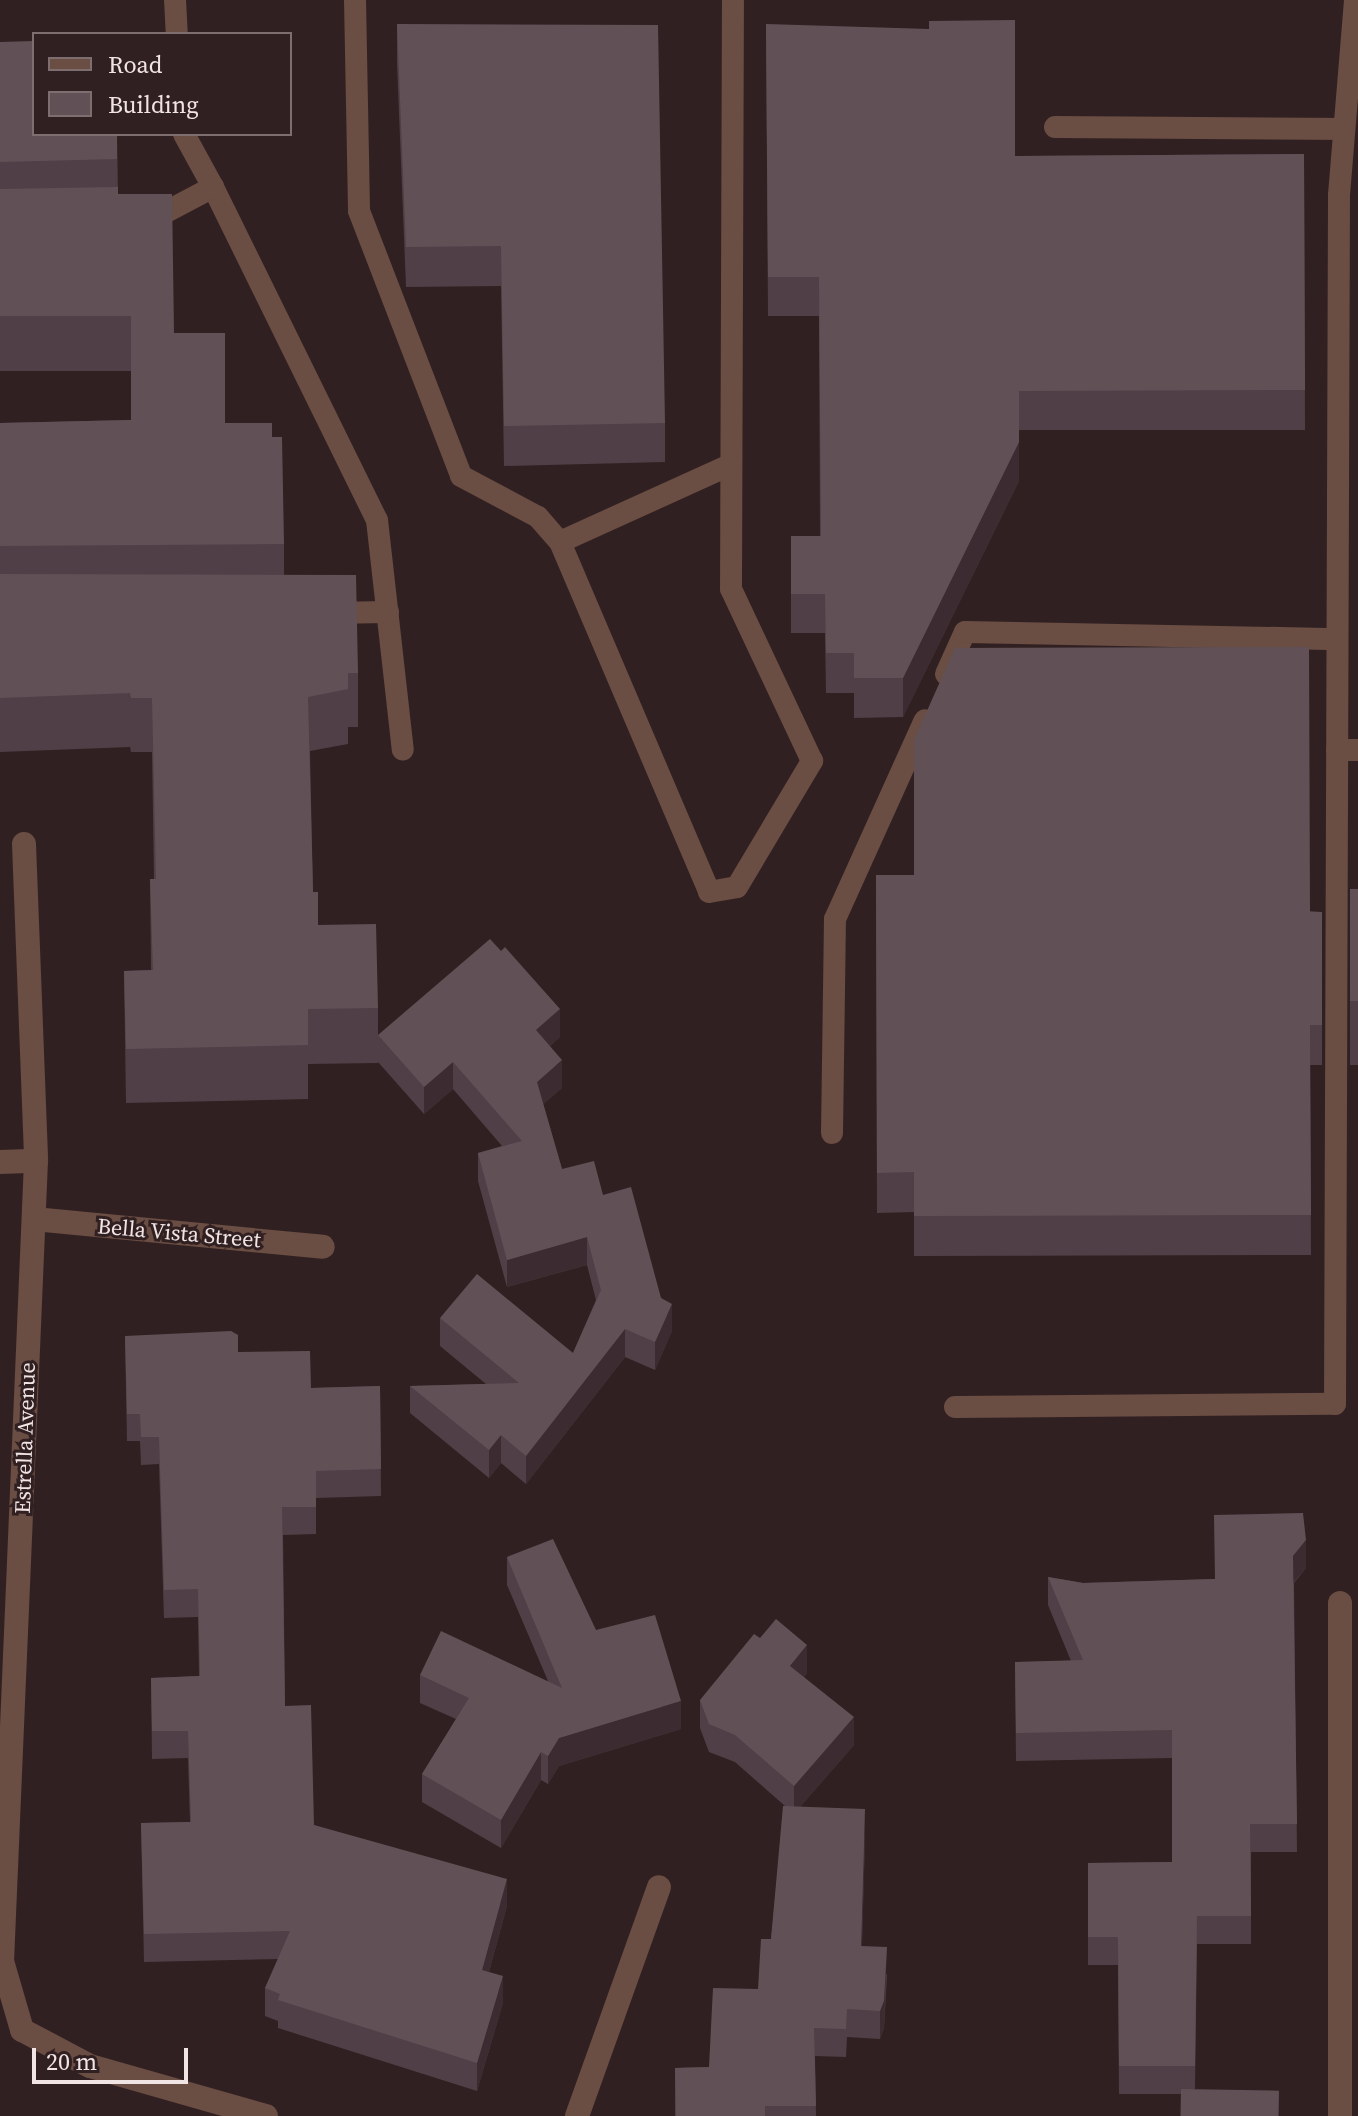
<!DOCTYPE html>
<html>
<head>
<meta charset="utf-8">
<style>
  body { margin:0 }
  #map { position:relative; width:1358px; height:2116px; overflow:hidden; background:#312021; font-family:"Source Serif 4",serif }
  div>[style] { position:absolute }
  .lane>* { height:22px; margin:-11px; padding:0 11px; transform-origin:11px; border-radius:11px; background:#6a4d43 }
  .street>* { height:24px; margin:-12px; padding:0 12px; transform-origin:12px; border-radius:12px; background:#6a4d43 }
  .wall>* { inset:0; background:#503f46; transform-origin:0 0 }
  .shaded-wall>* { inset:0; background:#3c2b30 }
  .building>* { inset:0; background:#615157; transform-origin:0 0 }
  span { translate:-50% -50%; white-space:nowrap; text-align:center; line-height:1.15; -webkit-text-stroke:6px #312021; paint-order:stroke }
  .street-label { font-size:22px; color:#f1e4e5 }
  .legend { position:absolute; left:32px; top:32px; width:260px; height:104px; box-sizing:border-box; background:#312021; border:2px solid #7e6e6f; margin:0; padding:10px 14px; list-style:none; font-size:24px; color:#f1e4e5 }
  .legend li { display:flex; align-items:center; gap:16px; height:40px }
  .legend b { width:40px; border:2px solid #7e6e6f }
  .scale { position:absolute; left:32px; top:2048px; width:156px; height:36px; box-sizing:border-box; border:4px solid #f1e4e5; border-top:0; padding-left:10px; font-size:24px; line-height:28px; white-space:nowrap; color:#f1e4e5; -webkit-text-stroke:6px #312021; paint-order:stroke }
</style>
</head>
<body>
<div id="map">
  <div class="lane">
    <i style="left:175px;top:0;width:34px;rotate:87deg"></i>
    <i style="left:355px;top:0;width:211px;rotate:88.9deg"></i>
    <i style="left:359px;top:211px;width:284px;rotate:68.9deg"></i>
    <i style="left:461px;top:476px;width:87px;rotate:28deg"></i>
    <i style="left:538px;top:517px;width:33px;rotate:49deg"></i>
    <i style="left:560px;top:542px;width:380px;rotate:66.9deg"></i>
    <i style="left:709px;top:892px;width:28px;rotate:-10deg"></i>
    <i style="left:737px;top:887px;width:147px;rotate:-59.2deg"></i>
    <i style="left:812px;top:761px;width:190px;rotate:-115.2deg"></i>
    <i style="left:731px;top:589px;width:589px;rotate:-89.81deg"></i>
    <i style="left:1055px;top:127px;width:289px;rotate:0.4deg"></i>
    <i style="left:213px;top:187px;width:371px;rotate:63.8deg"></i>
    <i style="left:377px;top:520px;width:231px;rotate:83.6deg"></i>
    <i style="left:147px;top:222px;width:75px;rotate:-27.9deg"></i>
    <i style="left:213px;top:187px;width:60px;rotate:-118.7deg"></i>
    <i style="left:560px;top:542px;width:187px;rotate:-24.4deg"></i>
    <i style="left:329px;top:613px;width:59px;rotate:-1deg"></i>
    <i style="left:946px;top:674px;width:46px;rotate:-65.7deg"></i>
    <i style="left:965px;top:632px;width:372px;rotate:1.1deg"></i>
    <i style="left:1337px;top:750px;width:21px"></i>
    <i style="left:832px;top:1133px;width:214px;rotate:-89.2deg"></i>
    <i style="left:835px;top:919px;width:218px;rotate:-65.7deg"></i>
    <i style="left:955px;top:1407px;width:380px;rotate:-0.5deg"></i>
    <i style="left:1335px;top:1404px;width:1209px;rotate:-89.81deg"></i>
    <i style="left:1339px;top:195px;width:196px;rotate:-85.3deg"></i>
  </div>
  <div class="street">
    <i style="left:24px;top:844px;width:317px;rotate:87.8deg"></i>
    <i style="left:36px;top:1161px;width:801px;rotate:92.43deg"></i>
    <i style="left:2px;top:1961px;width:72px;rotate:73.8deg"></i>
    <i style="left:22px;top:2030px;width:77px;rotate:27.9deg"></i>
    <i style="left:90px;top:2066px;width:183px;rotate:15.9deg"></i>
    <i style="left:0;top:1162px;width:36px;rotate:-2deg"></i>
    <i style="left:34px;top:1219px;width:290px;rotate:5.5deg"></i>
    <i style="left:577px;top:2116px;width:243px;rotate:-70.3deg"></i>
    <i style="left:1340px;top:2116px;width:513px;rotate:-90deg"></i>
  </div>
  <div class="wall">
    <i style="clip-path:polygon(397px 24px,665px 423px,665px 462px,504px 466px,501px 286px,406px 287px,397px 63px)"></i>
    <i style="clip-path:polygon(766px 24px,1015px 156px,1304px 154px,1305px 430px,1019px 430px,1019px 481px,903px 717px,854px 718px,854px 693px,826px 693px,825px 633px,791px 633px,791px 536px,820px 536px,819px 316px,768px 316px)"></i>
    <i style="clip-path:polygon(0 42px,117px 134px,118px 194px,174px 333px,225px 423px,272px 437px,284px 544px,284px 575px,358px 673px,358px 727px,348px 727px,348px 744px,310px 751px,313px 892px,318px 925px,378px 1008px,378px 1063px,308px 1064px,308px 1099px,126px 1103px,124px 971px,151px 970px,150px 879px,154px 879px,152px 752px,131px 752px,130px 747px,0 752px,0 423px,131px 420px,131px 371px,0 371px)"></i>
    <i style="clip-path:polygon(876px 875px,1322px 912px,1322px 1065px,1310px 1065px,1311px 1255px,914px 1256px,914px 1212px,877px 1213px)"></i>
    <i style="left:1350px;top:889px;width:8px;height:176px"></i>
    <i style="clip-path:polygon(378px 1035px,560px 1037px,550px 1046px,562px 1088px,543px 1104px,562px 1169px,603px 1195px,661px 1298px,672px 1331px,655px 1370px,625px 1357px,526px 1484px,501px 1463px,489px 1478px,410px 1413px,410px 1386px,486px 1384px,440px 1346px,440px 1318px,573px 1353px,596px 1300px,587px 1265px,507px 1287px,478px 1181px,478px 1153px,502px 1146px,453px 1089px,424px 1114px,378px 1062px)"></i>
    <i style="clip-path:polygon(125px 1336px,238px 1352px,311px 1388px,380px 1386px,381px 1496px,316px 1498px,316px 1534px,283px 1535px,285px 1706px,314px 1825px,507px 1906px,489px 1972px,503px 2003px,477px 2091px,278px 2028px,278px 2021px,265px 2016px,265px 1988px,278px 1959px,144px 1962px,141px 1823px,190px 1822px,188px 1758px,152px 1759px,151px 1678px,199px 1676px,198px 1617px,164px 1618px,159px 1464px,141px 1465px,140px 1441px,127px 1441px)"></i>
    <i style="clip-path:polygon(507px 1557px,596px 1630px,681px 1729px,559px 1766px,548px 1784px,541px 1780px,501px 1848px,422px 1802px,422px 1774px,456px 1719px,420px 1703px,420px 1675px,548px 1681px,507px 1585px)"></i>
    <i style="clip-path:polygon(1306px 1568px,1294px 1583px,1297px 1852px,1251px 1852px,1251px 1944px,1197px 1944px,1195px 2089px,1181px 2094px,1119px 2094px,1118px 1965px,1088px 1965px,1088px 1863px,1172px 1862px,1172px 1758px,1016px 1761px,1015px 1662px,1071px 1661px,1048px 1605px,1048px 1577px,1083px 1583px,1214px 1579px)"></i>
    <i style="clip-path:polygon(807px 1673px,804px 1677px,854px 1745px,800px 1807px,865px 1837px,862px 1946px,887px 1975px,884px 2028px,880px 2039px,847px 2037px,846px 2057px,815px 2056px,816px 2116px,675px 2116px,675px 2068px,709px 2067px,758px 1989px,771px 1939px,785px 1806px,735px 1762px,709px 1752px,700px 1728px,700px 1700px)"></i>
  </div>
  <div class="shaded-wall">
    <i style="clip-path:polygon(1019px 442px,1019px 481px,903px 717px,903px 678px)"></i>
    <i style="clip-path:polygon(560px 1009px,560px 1037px,536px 1058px,536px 1030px)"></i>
    <i style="clip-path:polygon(562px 1060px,562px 1088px,537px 1110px,537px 1082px)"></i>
    <i style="clip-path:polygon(453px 1062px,453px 1089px,424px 1114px,424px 1087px)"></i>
    <i style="clip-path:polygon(587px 1237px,587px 1265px,507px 1287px,507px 1260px)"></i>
    <i style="clip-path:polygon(672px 1304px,672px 1331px,655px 1370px,655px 1342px)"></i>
    <i style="clip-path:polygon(625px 1329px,625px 1357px,526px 1484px,526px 1456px)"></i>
    <i style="clip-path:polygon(501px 1435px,501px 1463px,489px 1478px,489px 1450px)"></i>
    <i style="clip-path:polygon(1306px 1540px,1306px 1568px,1293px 1583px,1293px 1556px)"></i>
    <i style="clip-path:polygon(807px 1645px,807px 1673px,790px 1694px,790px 1666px)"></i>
    <i style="clip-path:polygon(681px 1701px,681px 1729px,559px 1766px,548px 1784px,548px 1756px,559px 1738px)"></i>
    <i style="clip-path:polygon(854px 1717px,854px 1745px,794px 1814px,794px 1786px)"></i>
    <i style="clip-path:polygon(541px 1752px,541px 1780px,501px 1848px,501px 1820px)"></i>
    <i style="clip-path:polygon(865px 1809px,865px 1837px,861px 1974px,861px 1946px)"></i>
    <i style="clip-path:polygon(507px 1879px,507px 1906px,482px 1997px,482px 1970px)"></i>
    <i style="clip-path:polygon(887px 1947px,884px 2028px,880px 2039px,880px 2011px)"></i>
    <i style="clip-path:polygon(503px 1976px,503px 2003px,477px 2091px,477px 2063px)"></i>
  </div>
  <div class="building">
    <i style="clip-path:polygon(1015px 20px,1015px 156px,1304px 154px,1305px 390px,1019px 391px,1019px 442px,903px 678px,854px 678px,854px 653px,826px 653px,825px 594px,791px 594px,791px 536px,821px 536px,819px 277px,768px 277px,766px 24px,929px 29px,929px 21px)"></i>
    <i style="clip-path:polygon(397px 24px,658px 25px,665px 423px,504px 426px,501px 246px,406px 247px)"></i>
    <i style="clip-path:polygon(34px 41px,34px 134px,117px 134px,117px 159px,0 162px,0 42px)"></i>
    <i style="clip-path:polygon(118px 187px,118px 194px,172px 194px,174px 333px,225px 333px,225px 423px,272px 423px,272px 437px,282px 437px,284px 544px,0 546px,0 423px,131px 420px,131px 316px,0 316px,0 189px)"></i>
    <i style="clip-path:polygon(0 574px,356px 575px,358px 673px,348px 673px,348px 689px,308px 697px,313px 892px,318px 892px,318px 925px,376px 924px,378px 1008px,308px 1009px,308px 1045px,126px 1049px,124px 971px,153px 970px,150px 879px,156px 879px,152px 698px,131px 698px,130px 693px,0 698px)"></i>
    <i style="clip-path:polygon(1309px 647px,1310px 912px,1322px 912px,1322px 1025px,1310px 1025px,1311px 1215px,914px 1216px,914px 1172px,877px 1173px,876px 875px,914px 875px,914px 740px,955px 648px)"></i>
    <i style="left:1350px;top:889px;width:8px;height:112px"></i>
    <i style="clip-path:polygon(490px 939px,501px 951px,505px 947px,560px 1009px,536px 1030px,562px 1060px,537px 1082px,562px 1169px,594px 1161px,603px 1195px,631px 1187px,661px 1298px,672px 1304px,655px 1342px,625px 1329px,526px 1456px,501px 1435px,489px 1450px,410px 1386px,519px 1383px,440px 1318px,477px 1274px,573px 1353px,601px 1290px,587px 1237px,507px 1260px,478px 1153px,522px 1141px,453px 1062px,424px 1087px,378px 1035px)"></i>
    <i style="clip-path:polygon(231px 1331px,238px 1335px,238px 1352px,310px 1351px,311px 1388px,380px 1386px,381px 1469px,316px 1471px,316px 1507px,282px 1507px,285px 1706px,311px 1705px,314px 1825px,507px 1879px,482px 1970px,503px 1976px,477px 2063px,278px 2000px,280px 1994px,265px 1988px,290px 1931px,144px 1934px,141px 1823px,191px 1822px,188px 1731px,152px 1731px,151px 1678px,200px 1676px,198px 1589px,164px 1590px,159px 1437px,141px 1437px,140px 1414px,127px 1414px,125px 1336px)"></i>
    <i style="clip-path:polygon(1303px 1513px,1306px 1540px,1293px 1556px,1297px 1824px,1250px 1824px,1251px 1916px,1197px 1916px,1195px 2066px,1119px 2066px,1118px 1937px,1088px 1937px,1088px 1863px,1172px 1862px,1172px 1730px,1016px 1733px,1015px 1662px,1083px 1660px,1048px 1577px,1083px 1583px,1215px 1579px,1214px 1515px)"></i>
    <i style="clip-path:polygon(553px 1539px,596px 1630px,655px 1615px,681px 1701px,559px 1738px,548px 1756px,541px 1752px,501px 1820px,422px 1774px,469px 1698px,420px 1675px,441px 1631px,562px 1688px,507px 1557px)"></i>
    <i style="clip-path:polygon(776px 1619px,807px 1645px,790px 1666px,854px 1717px,794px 1786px,735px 1735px,709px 1724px,700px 1700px,754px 1634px,760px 1638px)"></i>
    <i style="clip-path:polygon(783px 1806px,865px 1809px,861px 1946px,887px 1947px,884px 2001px,880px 2011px,847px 2009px,846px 2029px,814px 2028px,816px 2106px,765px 2106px,765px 2116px,676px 2116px,675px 2068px,709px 2067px,713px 1988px,758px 1989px,761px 1939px,771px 1939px)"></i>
    <i style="left:1181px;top:2089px;width:98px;height:27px;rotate:1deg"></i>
  </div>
  <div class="street-label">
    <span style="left:179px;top:1233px;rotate:5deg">Bella Vista Street</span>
    <span style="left:25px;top:1438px;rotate:-88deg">Estrella Avenue</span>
  </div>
  <ul class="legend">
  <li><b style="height:10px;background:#6a4d43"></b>Road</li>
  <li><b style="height:22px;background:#615157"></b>Building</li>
  </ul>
  <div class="scale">20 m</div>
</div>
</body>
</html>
